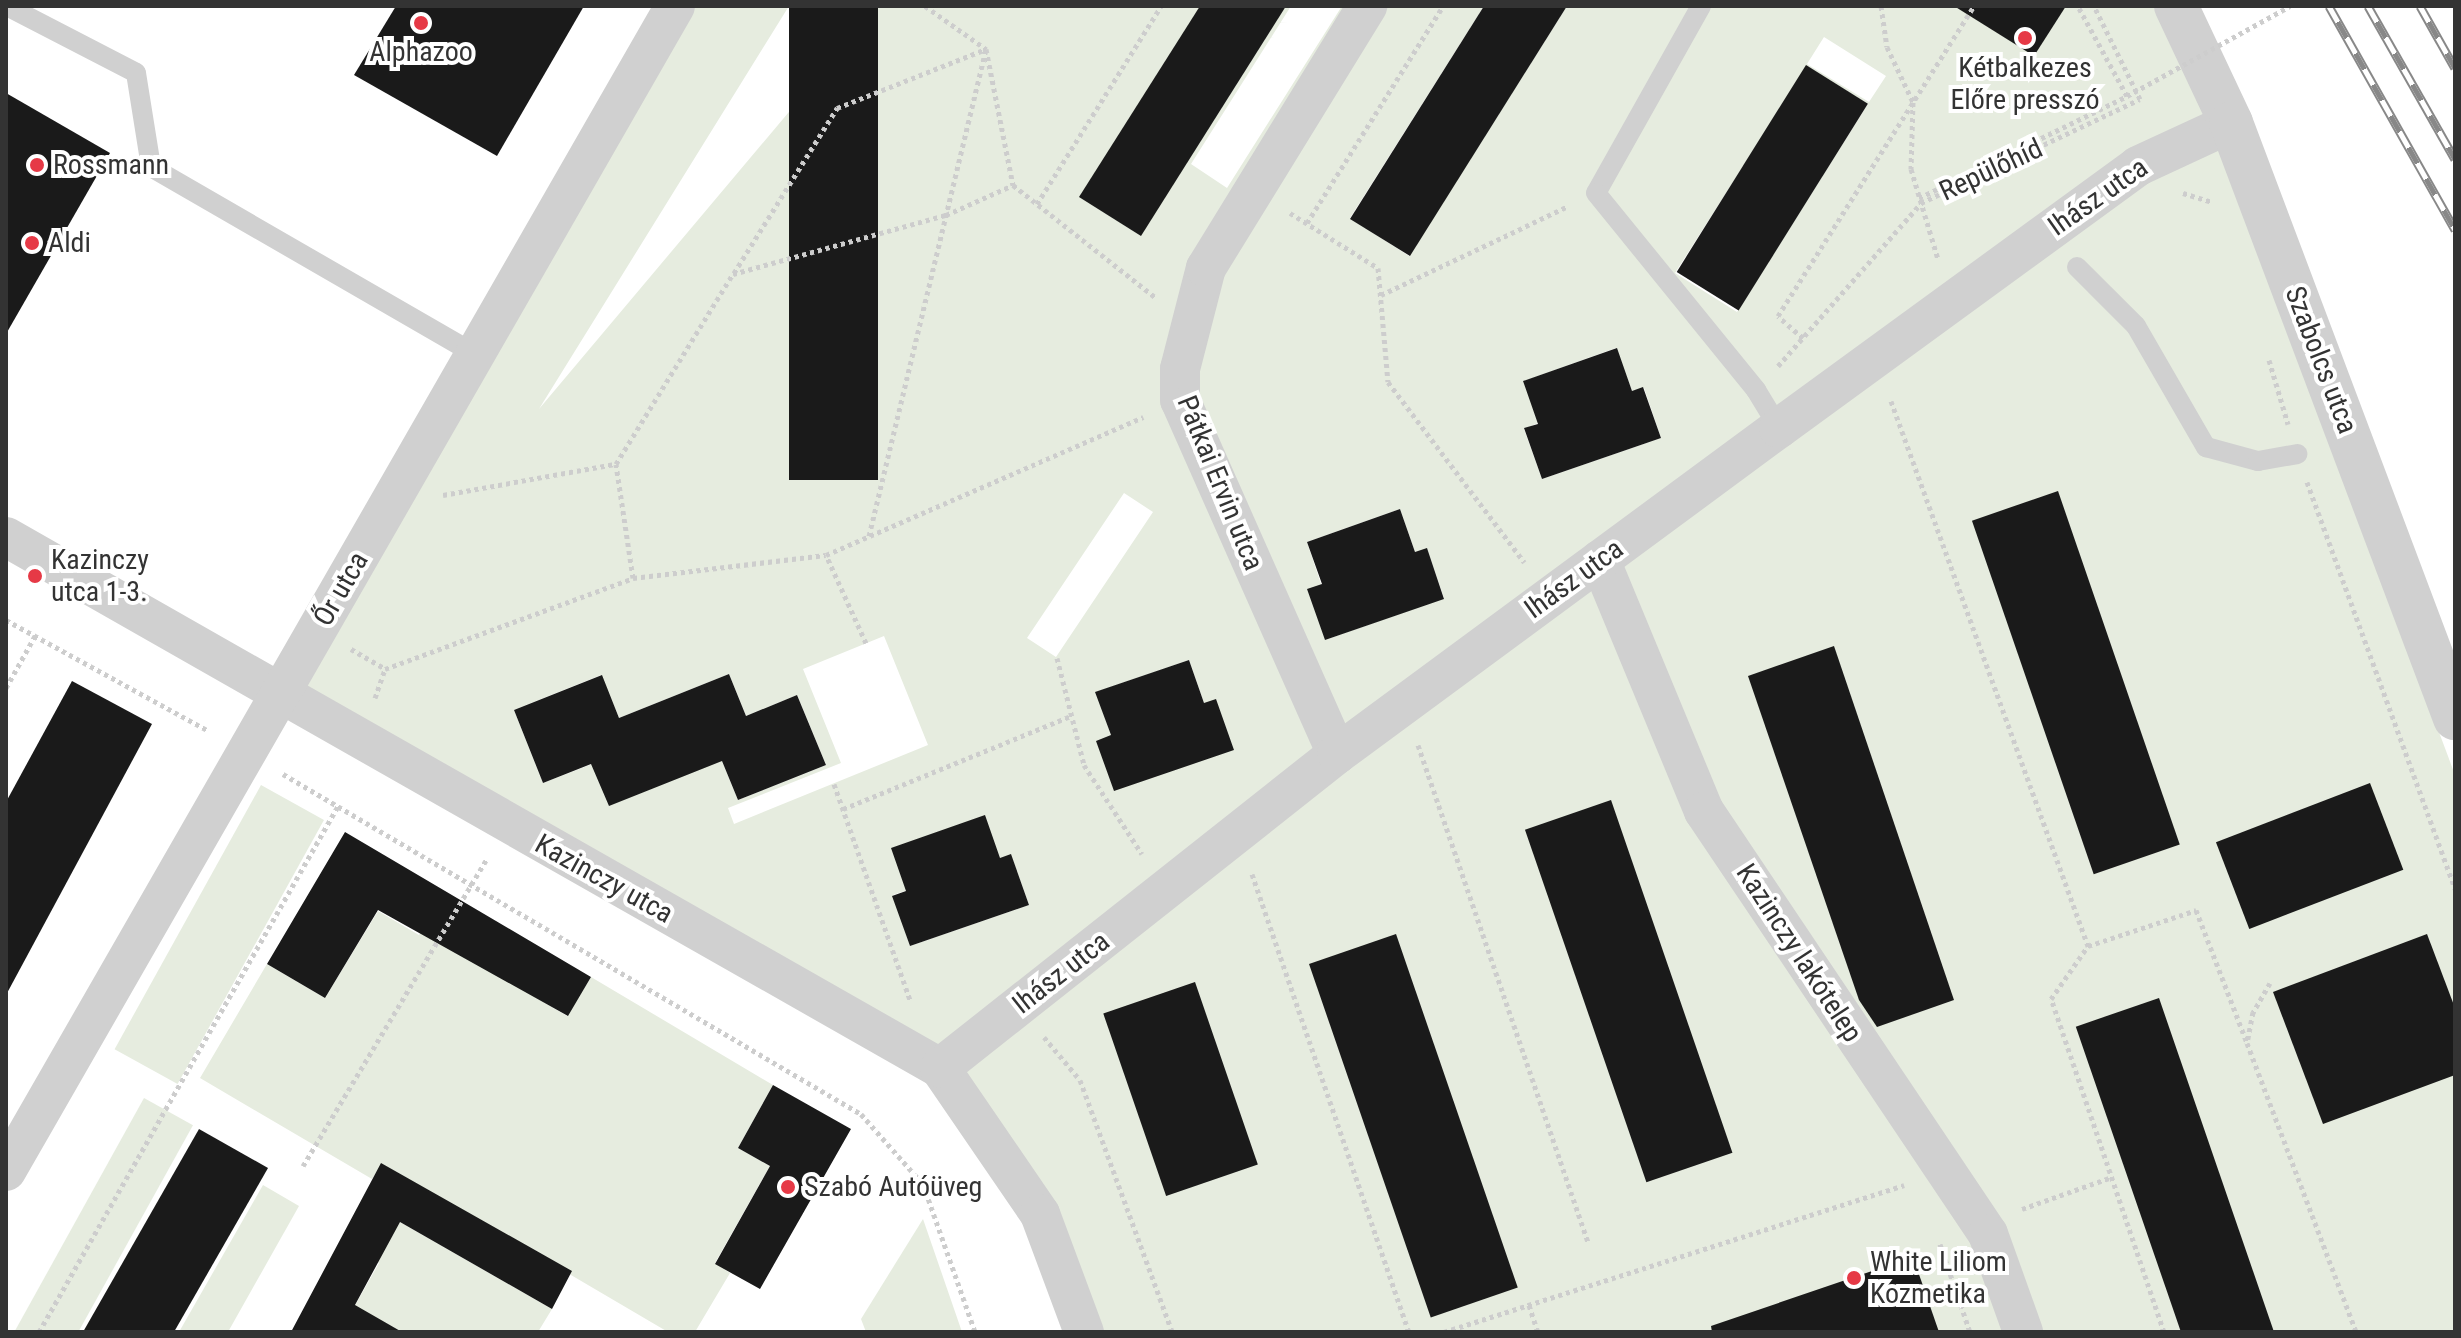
<!DOCTYPE html>
<html>
<head>
<meta charset="utf-8">
<style>
  body { margin:0 }
  #map { position:relative; width:2461px; height:1338px; overflow:hidden; background:#fff; font-family:"Roboto Condensed",sans-serif }
  div>[style] { position:absolute }
  .green>* { inset:0; background:#e6ecdf; transform-origin:0 0 }
  .building>* { inset:0; background:#1a1a1a; transform-origin:0 0 }
  .path>* { height:5px; margin-top:-2.5px; transform-origin:0; background:repeating-linear-gradient(90deg,#cdcdcd 0 4px,transparent 0 8px) }
  .service>* { height:20px; margin:-10px; padding:0 10px; transform-origin:10px; border-radius:10px; background:#d0d0d0 }
  .minor>* { height:40px; margin:-20px; padding:0 20px; transform-origin:20px; border-radius:20px; background:#d0d0d0 }
  .tertiary>* { height:44px; margin:-22px; padding:0 22px; transform-origin:22px; border-radius:22px; background:#d0d0d0 }
  .rail>* { height:9px; margin-top:-4.5px; transform-origin:0; background:repeating-linear-gradient(90deg,#fff 0 18px,#888 0 36px); box-sizing:border-box; border-block:2px solid #888 }
  .path-bridge>* { height:5px; margin-top:-2.5px; transform-origin:0; background:repeating-linear-gradient(90deg,#cdcdcd 0 4px,transparent 0 8px) }
  .dots>* { width:22px; height:22px; translate:-50% -50%; box-sizing:border-box; border:4px solid #fff; border-radius:50% }
  span { translate:-50% -50%; white-space:nowrap; text-align:center; line-height:1.15; -webkit-text-stroke:8px #fff; paint-order:stroke }
  .poi-label { font-size:28px; color:#333 }
  .left { translate:0 -50%; text-align:left }
  .street-label { font-size:28px; color:#333 }
  .frame { position:absolute; inset:0; border:8px solid #333; pointer-events:none }
</style>
</head>
<body>
<div id="map">
  <div class="green">
    <i style="clip-path:polygon(evenodd,679px 6px,789px 6px,539px 409px,878px 6px,1291px 6px,1191px 164px,1227px 188px,1342px 6px,1484px 6px,1350px 218px,1409px 256px,1567px 6px,2169px 6px,2222px 119px,940px 1061px,286px 693px,679px 6px,1824px 37px,1886px 76px,1869px 102px,1807px 64px,1824px 37px,679px 6px,1807px 66px,1868px 104px,1737px 312px,1675px 273px,1807px 66px,679px 6px,1616px 348px,1632px 391px,1644px 388px,1661px 438px,1542px 479px,1524px 429px,1538px 423px,1524px 381px,1616px 348px,679px 6px,1124px 493px,1153px 512px,1056px 657px,1027px 638px,1124px 493px,679px 6px,1400px 509px,1415px 552px,1427px 549px,1444px 598px,1325px 640px,1321px 584px,1307px 542px,1400px 509px,679px 6px,884px 636px,928px 745px,734px 824px,728px 808px,841px 763px,803px 669px,884px 636px,679px 6px,1189px 660px,1204px 703px,1216px 699px,1111px 735px,1096px 692px,1189px 660px,679px 6px,729px 674px,746px 716px,797px 695px,826px 765px,738px 800px,722px 761px,592px 764px,543px 783px,514px 710px,601px 675px,619px 718px,729px 674px,679px 6px,1011px 855px,1029px 905px,910px 946px,893px 895px,1011px 855px)"></i>
    <i style="clip-path:polygon(2217px 137px,2455px 775px,2455px 1332px,1092px 1332px,951px 1070px,1340px 762px,2141px 174px)"></i>
    <i style="left:261px;top:785px;width:72px;height:302px;rotate:29deg"></i>
    <i style="clip-path:polygon(444px 891px,474px 961px,567px 1016px,591px 977px,773px 1085px,738px 1148px,770px 1166px,715px 1263px,730px 1273px,695px 1332px,668px 1332px,382px 1164px,372px 1179px,200px 1078px,267px 964px,325px 998px,378px 911px,419px 935px)"></i>
    <i style="left:144px;top:1098px;width:56px;height:269px;rotate:29deg"></i>
    <i style="clip-path:polygon(263px 1185px,299px 1206px,228px 1332px,179px 1332px)"></i>
    <i style="clip-path:polygon(365px 1202px,552px 1309px,538px 1332px,402px 1332px,386px 1323px,340px 1332px,379px 1263px,342px 1242px)"></i>
    <i style="clip-path:polygon(923px 1219px,962px 1332px,866px 1332px,861px 1319px)"></i>
  </div>
  <div class="building">
    <i style="clip-path:polygon(396px 6px,584px 6px,497px 156px,354px 75px)"></i>
    <i style="left:789px;top:6px;width:89px;height:474px"></i>
    <i style="clip-path:polygon(1200px 6px,1286px 6px,1141px 236px,1079px 197px)"></i>
    <i style="clip-path:polygon(1484px 6px,1567px 6px,1410px 256px,1350px 219px)"></i>
    <i style="clip-path:polygon(1954px 6px,2066px 6px,2034px 56px)"></i>
    <i style="left:1806px;top:65px;width:73px;height:244px;rotate:32deg"></i>
    <i style="clip-path:polygon(6px 93px,110px 153px,6px 334px)"></i>
    <i style="clip-path:polygon(1617px 348px,1632px 391px,1643px 387px,1661px 438px,1542px 479px,1524px 428px,1538px 424px,1523px 381px)"></i>
    <i style="left:2058px;top:491px;width:374px;height:91px;rotate:71deg"></i>
    <i style="clip-path:polygon(1400px 509px,1415px 552px,1427px 548px,1444px 599px,1325px 640px,1307px 589px,1322px 584px,1307px 542px)"></i>
    <i style="clip-path:polygon(1834px 646px,1954px 1000px,1877px 1027px,1859px 1000px,1748px 676px)"></i>
    <i style="clip-path:polygon(1189px 660px,1204px 703px,1216px 699px,1234px 750px,1114px 791px,1096px 741px,1111px 735px,1095px 692px)"></i>
    <i style="clip-path:polygon(729px 674px,746px 716px,797px 695px,826px 765px,738px 800px,722px 761px,609px 806px,591px 764px,543px 783px,514px 710px,602px 675px,619px 718px)"></i>
    <i style="clip-path:polygon(72px 681px,152px 724px,6px 995px,6px 802px)"></i>
    <i style="left:2370px;top:783px;width:93px;height:165px;rotate:69deg"></i>
    <i style="left:1611px;top:800px;width:373px;height:91px;rotate:71deg"></i>
    <i style="clip-path:polygon(985px 815px,1000px 858px,1011px 854px,1029px 905px,910px 946px,892px 896px,906px 891px,891px 848px)"></i>
    <i style="clip-path:polygon(345px 832px,591px 977px,568px 1016px,378px 910px,325px 998px,267px 964px)"></i>
    <i style="left:1396px;top:934px;width:374px;height:92px;rotate:71deg"></i>
    <i style="clip-path:polygon(2427px 934px,2455px 1008px,2455px 1075px,2323px 1124px,2273px 992px)"></i>
    <i style="left:1195px;top:982px;width:193px;height:97px;rotate:71deg"></i>
    <i style="left:2159px;top:998px;width:353px;height:88px;rotate:71deg"></i>
    <i style="clip-path:polygon(773px 1085px,851px 1129px,760px 1289px,715px 1264px,770px 1166px,738px 1148px)"></i>
    <i style="clip-path:polygon(199px 1129px,268px 1168px,174px 1332px,83px 1332px)"></i>
    <i style="clip-path:polygon(381px 1163px,572px 1271px,552px 1309px,400px 1222px,355px 1305px,402px 1332px,291px 1332px)"></i>
    <i style="clip-path:polygon(1913px 1257px,1939px 1332px,1712px 1332px,1711px 1326px)"></i>
  </div>
  <div class="path">
    <i style="left:925px;top:6px;width:75px;rotate:35.2deg"></i>
    <i style="left:986px;top:49px;width:139px;rotate:78.8deg"></i>
    <i style="left:1013px;top:185px;width:182px;rotate:38.3deg"></i>
    <i style="left:1881px;top:6px;width:41px;rotate:81.7deg"></i>
    <i style="left:1887px;top:47px;width:61px;rotate:64.7deg"></i>
    <i style="left:1913px;top:102px;width:67px;rotate:91.7deg"></i>
    <i style="left:1911px;top:169px;width:94px;rotate:73.3deg"></i>
    <i style="left:2183px;top:193px;width:30px;rotate:17deg"></i>
    <i style="left:1919px;top:198px;width:232px;rotate:-26.1deg"></i>
    <i style="left:2127px;top:96px;width:102px;rotate:-118.6deg"></i>
    <i style="left:1037px;top:204px;width:234px;rotate:-57.9deg"></i>
    <i style="left:1290px;top:213px;width:104px;rotate:32deg"></i>
    <i style="left:1378px;top:268px;width:114px;rotate:85deg"></i>
    <i style="left:1388px;top:382px;width:226px;rotate:52.9deg"></i>
    <i style="left:1307px;top:223px;width:256px;rotate:-57.9deg"></i>
    <i style="left:734px;top:273px;width:195px;rotate:-58deg"></i>
    <i style="left:837px;top:108px;width:160px;rotate:-21.6deg"></i>
    <i style="left:1381px;top:295px;width:205px;rotate:-25.4deg"></i>
    <i style="left:1803px;top:338px;width:33px;rotate:-139deg"></i>
    <i style="left:1778px;top:316px;width:367px;rotate:-57.7deg"></i>
    <i style="left:2269px;top:360px;width:67px;rotate:73.5deg"></i>
    <i style="left:1778px;top:366px;width:217px;rotate:-48.7deg"></i>
    <i style="left:1921px;top:203px;width:242px;rotate:-25.4deg"></i>
    <i style="left:2140px;top:99px;width:104px;rotate:-116.3deg"></i>
    <i style="left:1891px;top:401px;width:580px;rotate:70.13deg"></i>
    <i style="left:2307px;top:482px;width:433px;rotate:70deg"></i>
    <i style="left:443px;top:495px;width:176px;rotate:-10.2deg"></i>
    <i style="left:869px;top:536px;width:501px;rotate:-76.49deg"></i>
    <i style="left:633px;top:578px;width:194px;rotate:-6.8deg"></i>
    <i style="left:6px;top:620px;width:231px;rotate:28.7deg"></i>
    <i style="left:866px;top:643px;width:97px;rotate:-114.4deg"></i>
    <i style="left:826px;top:555px;width:346px;rotate:-23.5deg"></i>
    <i style="left:351px;top:649px;width:39px;rotate:30deg"></i>
    <i style="left:1057px;top:658px;width:110px;rotate:75.8deg"></i>
    <i style="left:1084px;top:765px;width:106px;rotate:56.9deg"></i>
    <i style="left:6px;top:688px;width:60px;rotate:-60.9deg"></i>
    <i style="left:375px;top:698px;width:31px;rotate:-71deg"></i>
    <i style="left:385px;top:669px;width:264px;rotate:-20.1deg"></i>
    <i style="left:633px;top:578px;width:115px;rotate:-98.5deg"></i>
    <i style="left:616px;top:464px;width:223px;rotate:-58.4deg"></i>
    <i style="left:733px;top:274px;width:221px;rotate:-15.5deg"></i>
    <i style="left:946px;top:215px;width:73px;rotate:-24.1deg"></i>
    <i style="left:1418px;top:745px;width:525px;rotate:71.12deg"></i>
    <i style="left:283px;top:774px;width:671px;rotate:30.47deg"></i>
    <i style="left:861px;top:1114px;width:94px;rotate:48.5deg"></i>
    <i style="left:923px;top:1184px;width:157px;rotate:70.6deg"></i>
    <i style="left:834px;top:784px;width:229px;rotate:70.6deg"></i>
    <i style="left:843px;top:809px;width:246px;rotate:-22.2deg"></i>
    <i style="left:1252px;top:874px;width:484px;rotate:71.1deg"></i>
    <i style="left:2270px;top:983px;width:34px;rotate:120deg"></i>
    <i style="left:2253px;top:1012px;width:32px;rotate:101deg"></i>
    <i style="left:2247px;top:1043px;width:309px;rotate:69.3deg"></i>
    <i style="left:1044px;top:1037px;width:56px;rotate:50.1deg"></i>
    <i style="left:1080px;top:1080px;width:268px;rotate:69.9deg"></i>
    <i style="left:303px;top:1166px;width:359px;rotate:-59.1deg"></i>
    <i style="left:2022px;top:1209px;width:96px;rotate:-19.6deg"></i>
    <i style="left:1940px;top:1244px;width:93px;rotate:71.2deg"></i>
    <i style="left:1529px;top:1305px;width:28px;rotate:72deg"></i>
    <i style="left:39px;top:1332px;width:605px;rotate:-60.38deg"></i>
    <i style="left:1444px;top:1332px;width:483px;rotate:-17.7deg"></i>
    <i style="left:2164px;top:1332px;width:352px;rotate:-108.7deg"></i>
    <i style="left:2051px;top:999px;width:65px;rotate:-55.1deg"></i>
    <i style="left:2088px;top:946px;width:114px;rotate:-18.4deg"></i>
    <i style="left:2196px;top:910px;width:142px;rotate:69deg"></i>
  </div>
  <div class="service">
    <i style="left:7px;top:6px;width:145px;rotate:27.4deg"></i>
    <i style="left:136px;top:73px;width:95px;rotate:80.9deg"></i>
    <i style="left:151px;top:167px;width:374px;rotate:30deg"></i>
    <i style="left:1701px;top:6px;width:214px;rotate:119.3deg"></i>
    <i style="left:1596px;top:193px;width:254px;rotate:50.9deg"></i>
    <i style="left:1756px;top:390px;width:44px;rotate:58.8deg"></i>
    <i style="left:2077px;top:267px;width:83px;rotate:45deg"></i>
    <i style="left:2136px;top:326px;width:140px;rotate:60deg"></i>
    <i style="left:2206px;top:447px;width:54px;rotate:15.1deg"></i>
    <i style="left:2258px;top:461px;width:40px;rotate:-10deg"></i>
  </div>
  <div class="minor">
    <i style="left:6px;top:537px;width:1074px;rotate:29.62deg"></i>
    <i style="left:940px;top:1068px;width:177px;rotate:55.6deg"></i>
    <i style="left:1040px;top:1214px;width:126px;rotate:69.6deg"></i>
    <i style="left:1600px;top:560px;width:272px;rotate:67.5deg"></i>
    <i style="left:1704px;top:811px;width:509px;rotate:56.12deg"></i>
    <i style="left:1988px;top:1234px;width:104px;rotate:70.3deg"></i>
    <i style="left:1337px;top:754px;width:387px;rotate:-113.9deg"></i>
    <i style="left:1180px;top:400px;width:31px;rotate:-90deg"></i>
    <i style="left:1180px;top:369px;width:104px;rotate:-75.6deg"></i>
    <i style="left:1206px;top:268px;width:308px;rotate:-58.4deg"></i>
    <i style="left:940px;top:1068px;width:506px;rotate:-38.34deg"></i>
    <i style="left:1337px;top:754px;width:549px;rotate:-36.41deg"></i>
    <i style="left:1779px;top:428px;width:444px;rotate:-36.1deg"></i>
    <i style="left:2138px;top:166px;width:102px;rotate:-24.8deg"></i>
    <i style="left:6px;top:1171px;width:1343px;rotate:-60.13deg"></i>
  </div>
  <div class="tertiary">
    <i style="left:2176px;top:6px;width:129px;rotate:64.8deg"></i>
    <i style="left:2231px;top:123px;width:636px;rotate:69.37deg"></i>
  </div>
  <div class="rail">
    <i style="left:2329px;top:6px;width:257px;rotate:60.6deg"></i>
    <i style="left:2368px;top:6px;width:176px;rotate:60.4deg"></i>
    <i style="left:2420px;top:6px;width:71px;rotate:60.6deg"></i>
  </div>
  <div class="path-bridge">
    <i style="left:2127px;top:96px;width:186px;rotate:-28.9deg"></i>
  </div>
  <div class="dots">
    <i style="left:421px;top:23px;background:#e63946"></i>
    <i style="left:2025px;top:38px;background:#e63946"></i>
    <i style="left:37px;top:165px;background:#e63946"></i>
    <i style="left:32px;top:243px;background:#e63946"></i>
    <i style="left:35px;top:576px;background:#e63946"></i>
    <i style="left:788px;top:1187px;background:#e63946"></i>
    <i style="left:1854px;top:1278px;background:#e63946"></i>
  </div>
  <div class="poi-label">
    <span style="left:421px;top:52px">Alphazoo</span>
    <span style="left:2025px;top:84px">Kétbalkezes<br>Előre presszó</span>
    <span class="left" style="left:53px;top:165px">Rossmann</span>
    <span class="left" style="left:48px;top:243px">Aldi</span>
    <span class="left" style="left:51px;top:576px">Kazinczy<br>utca 1-3.</span>
    <span class="left" style="left:804px;top:1187px">Szabó Autóüveg</span>
    <span class="left" style="left:1870px;top:1278px">White Liliom<br>Kozmetika</span>
  </div>
  <div class="street-label">
    <span style="left:1991px;top:170px;rotate:-25deg">Repülőhíd</span>
    <span style="left:2098px;top:197px;rotate:-35deg">Ihász utca</span>
    <span style="left:2321px;top:360px;rotate:69deg">Szabolcs utca</span>
    <span style="left:1220px;top:483px;rotate:68deg">Pátkai Ervin utca</span>
    <span style="left:1574px;top:579px;rotate:-36deg">Ihász utca</span>
    <span style="left:341px;top:589px;rotate:-60deg">Őr utca</span>
    <span style="left:604px;top:879px;rotate:29deg">Kazinczy utca</span>
    <span style="left:1799px;top:953px;rotate:57deg">Kazinczy lakótelep</span>
    <span style="left:1061px;top:973px;rotate:-38deg">Ihász utca</span>
  </div>
  <div class="frame"></div>
</div>
</body>
</html>
